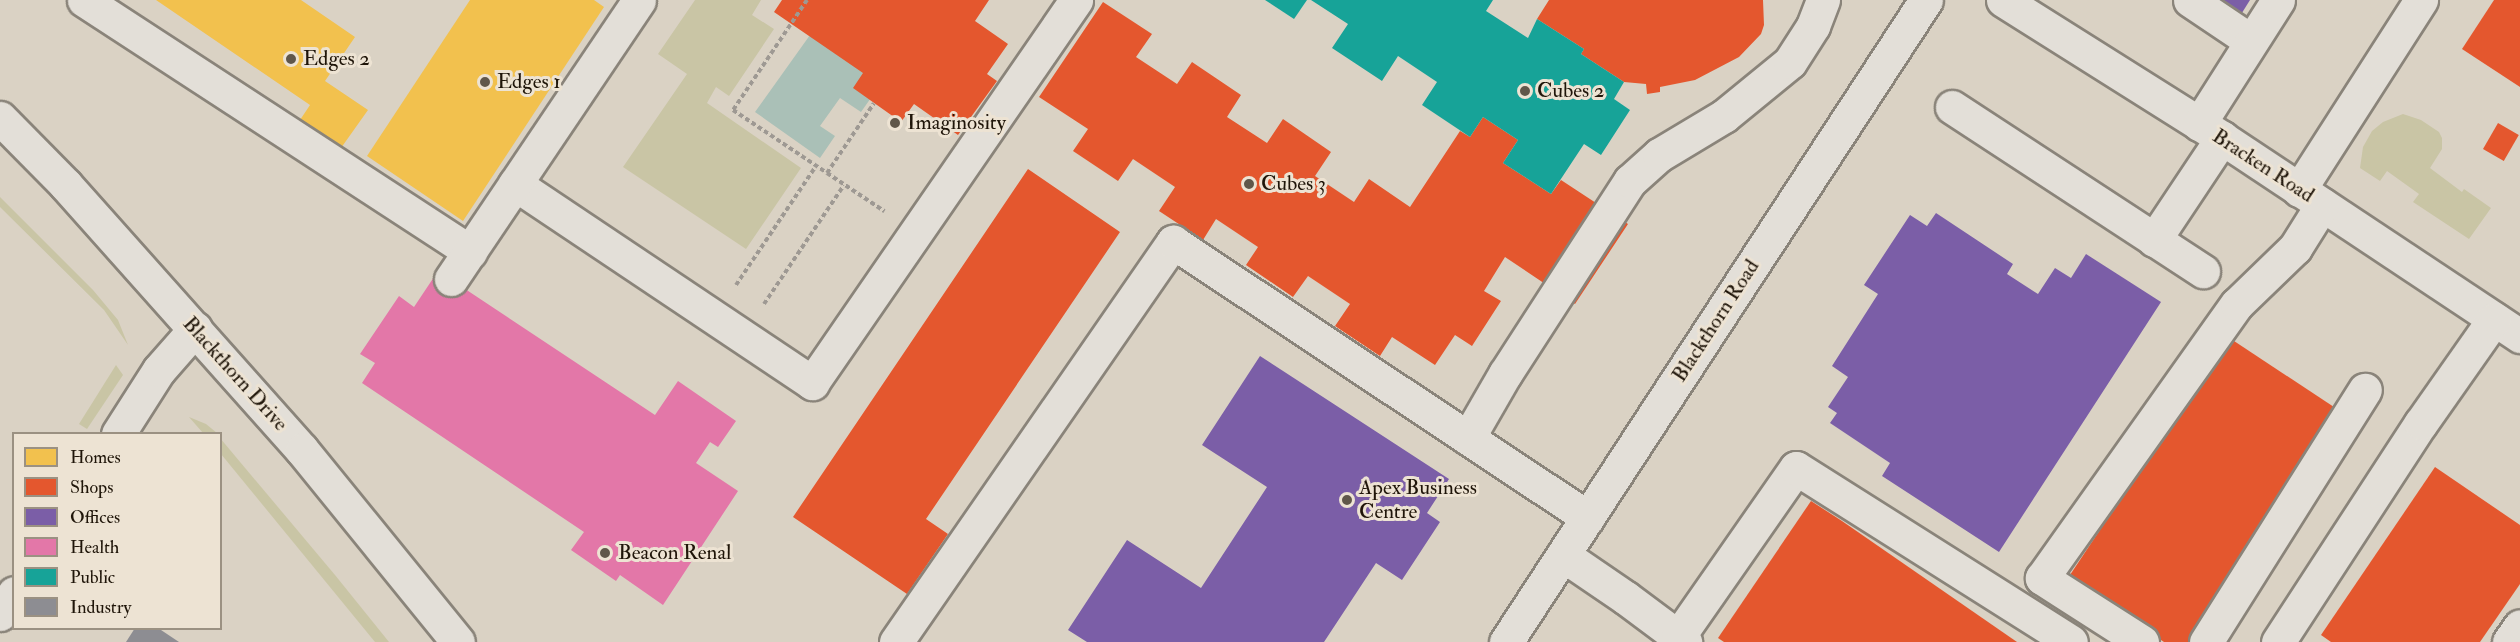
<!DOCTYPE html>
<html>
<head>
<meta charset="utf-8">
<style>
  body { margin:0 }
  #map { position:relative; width:2520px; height:642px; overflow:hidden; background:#dad2c4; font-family:"IM FELL Double Pica",serif }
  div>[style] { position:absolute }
  .green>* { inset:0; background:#c9c5a5 }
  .water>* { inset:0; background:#aac0b7 }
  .homes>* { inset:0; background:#f2c14e }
  .shops>* { inset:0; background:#e4572e; transform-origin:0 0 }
  .offices>* { inset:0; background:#7b5ea7 }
  .health>* { inset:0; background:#e377a8 }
  .public>* { inset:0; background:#17a398 }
  .industry>* { inset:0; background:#8d8d92 }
  .path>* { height:4px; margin-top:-2px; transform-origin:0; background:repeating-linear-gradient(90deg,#9e9993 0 4.5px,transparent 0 7.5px) }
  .roads { filter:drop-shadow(2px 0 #8a847a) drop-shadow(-2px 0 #8a847a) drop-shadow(0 2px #8a847a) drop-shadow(0 -2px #8a847a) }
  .minor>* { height:33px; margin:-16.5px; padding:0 16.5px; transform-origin:16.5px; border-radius:16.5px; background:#e3dfd8 }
  .dots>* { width:16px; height:16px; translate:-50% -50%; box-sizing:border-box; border:3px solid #ede3d3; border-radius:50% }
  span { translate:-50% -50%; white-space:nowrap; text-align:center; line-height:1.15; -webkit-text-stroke:6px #ede3d3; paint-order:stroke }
  .poi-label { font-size:21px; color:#1f1509 }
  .left { translate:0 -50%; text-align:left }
  .street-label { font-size:21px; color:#1f1509 }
  .legend { position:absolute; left:12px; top:432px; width:210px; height:198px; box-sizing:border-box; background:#ede3d3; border:2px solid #9b9182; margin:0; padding:8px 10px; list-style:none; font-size:18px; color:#1f1509 }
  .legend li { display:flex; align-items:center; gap:12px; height:30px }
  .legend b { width:30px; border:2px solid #9b9182 }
</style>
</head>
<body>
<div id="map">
  <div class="green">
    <i style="clip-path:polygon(695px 0,761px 0,752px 15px,774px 29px,729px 96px,716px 87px,707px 103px,801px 168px,746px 249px,623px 167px,687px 74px,658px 54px)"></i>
    <i style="clip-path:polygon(2403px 114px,2421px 120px,2439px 132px,2442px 138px,2442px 149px,2430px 168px,2462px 192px,2464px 189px,2491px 208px,2469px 239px,2413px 202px,2419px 194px,2387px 171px,2380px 181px,2360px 168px,2363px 147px,2372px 131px,2383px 122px)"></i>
    <i style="clip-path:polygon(0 197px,93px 290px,118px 320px,128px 345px,104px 310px,0 207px)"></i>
    <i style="clip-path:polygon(116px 365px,123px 375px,87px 429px,79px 424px)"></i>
    <i style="clip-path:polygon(189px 417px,206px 424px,217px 433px,203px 433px)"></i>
    <i style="clip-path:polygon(220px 438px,335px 575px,389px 642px,375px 642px,221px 454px)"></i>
  </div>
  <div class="water">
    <i style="clip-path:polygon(835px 0,940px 0,861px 112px,840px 98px,820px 126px,835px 136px,820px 158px,755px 112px)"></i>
  </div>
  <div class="homes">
    <i style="clip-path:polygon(156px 0,301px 0,355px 37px,325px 81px,368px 110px,341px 148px,300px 120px,310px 105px)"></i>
    <i style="clip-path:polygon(470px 0,594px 0,604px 7px,463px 221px,367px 156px)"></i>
  </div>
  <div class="shops">
    <i style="clip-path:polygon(782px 0,989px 0,975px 21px,1008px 44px,987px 74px,997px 81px,958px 135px,914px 104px,901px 122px,853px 88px,863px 73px,774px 12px)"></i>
    <i style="clip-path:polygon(1549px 0,1763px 0,1764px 25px,1761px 34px,1739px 57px,1695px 80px,1660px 87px,1660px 92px,1647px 94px,1646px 84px,1624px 82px,1581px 54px,1584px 49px,1537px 19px)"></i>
    <i style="clip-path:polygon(2494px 0,2520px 0,2520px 87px,2462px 49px)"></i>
    <i style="clip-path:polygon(1103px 2px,1152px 34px,1136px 57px,1177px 84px,1192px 62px,1241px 95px,1227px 117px,1267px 143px,1283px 119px,1331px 152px,1315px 176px,1354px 202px,1369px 179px,1410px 207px,1460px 131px,1470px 137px,1483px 117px,1518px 140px,1503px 163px,1551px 194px,1561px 180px,1628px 224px,1575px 304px,1505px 257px,1484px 291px,1501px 301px,1472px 346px,1455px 335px,1435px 365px,1392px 337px,1380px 356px,1335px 326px,1350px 304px,1308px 276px,1293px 297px,1246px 265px,1258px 247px,1216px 219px,1203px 240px,1159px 211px,1175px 187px,1133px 159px,1118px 181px,1073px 151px,1088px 129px,1039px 97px)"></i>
    <i style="left:2498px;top:123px;width:24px;height:30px;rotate:30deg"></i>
    <i style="clip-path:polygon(1028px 169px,1120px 232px,926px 519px,948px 534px,907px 594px,793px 517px)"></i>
    <i style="clip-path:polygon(2228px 337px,2340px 411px,2189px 642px,2164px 642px,2068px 578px)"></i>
    <i style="clip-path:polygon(2435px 467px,2520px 525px,2520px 584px,2480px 642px,2331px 642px,2321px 635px)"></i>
    <i style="clip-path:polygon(1811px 501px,1842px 521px,2017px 642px,1724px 642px,1718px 638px)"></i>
  </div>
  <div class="offices">
    <i style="clip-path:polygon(2216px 0,2250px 0,2240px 16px)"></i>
    <i style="clip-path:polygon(1936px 213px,2013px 264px,2007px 274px,2038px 294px,2055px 268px,2071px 278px,2086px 254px,2161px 302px,1999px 552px,1882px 476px,1890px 463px,1830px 423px,1837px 413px,1828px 407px,1848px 377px,1832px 366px,1878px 294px,1864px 285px,1910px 215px,1927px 226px)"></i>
    <i style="clip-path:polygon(1260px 356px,1449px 479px,1427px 513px,1440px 522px,1402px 580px,1376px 563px,1324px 642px,1087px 642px,1068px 630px,1127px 540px,1201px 588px,1267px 487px,1202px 445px)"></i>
  </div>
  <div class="health">
    <i style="clip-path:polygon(438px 271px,655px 415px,678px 381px,736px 421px,718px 447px,710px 442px,696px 463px,738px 491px,663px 605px,620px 575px,616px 581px,571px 550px,584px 532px,362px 383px,375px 363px,360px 354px,399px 296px,414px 307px)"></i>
  </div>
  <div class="public">
    <i style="clip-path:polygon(1265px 0,1307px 0,1294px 19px)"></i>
    <i style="clip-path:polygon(1311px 0,1493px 0,1486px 11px,1528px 38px,1537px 19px,1584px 49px,1581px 54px,1624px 82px,1614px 99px,1630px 110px,1601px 155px,1584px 144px,1551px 194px,1503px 163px,1518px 140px,1483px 117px,1470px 137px,1422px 105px,1437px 82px,1398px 56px,1382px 81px,1332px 48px,1348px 24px)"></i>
  </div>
  <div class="industry">
    <i style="clip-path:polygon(135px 628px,158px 628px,179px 642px,126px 642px)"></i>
  </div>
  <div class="path">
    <i style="left:807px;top:0;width:133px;rotate:123.9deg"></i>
    <i style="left:733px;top:110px;width:113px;rotate:33.8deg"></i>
    <i style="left:827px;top:173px;width:84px;rotate:-56.1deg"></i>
    <i style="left:827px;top:173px;width:69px;rotate:33.7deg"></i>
    <i style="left:736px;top:285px;width:143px;rotate:-56.1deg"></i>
    <i style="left:764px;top:304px;width:143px;rotate:-56.1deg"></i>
  </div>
  <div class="roads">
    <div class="minor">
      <i style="left:84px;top:0;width:461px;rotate:33.1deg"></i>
      <i style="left:2003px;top:0;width:259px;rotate:32.2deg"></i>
      <i style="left:2222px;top:138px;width:358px;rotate:33.6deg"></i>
      <i style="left:2190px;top:0;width:73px;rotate:33.9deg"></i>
      <i style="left:1952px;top:107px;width:300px;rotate:33.2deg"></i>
      <i style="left:0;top:118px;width:93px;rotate:45.4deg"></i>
      <i style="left:65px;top:184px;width:356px;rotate:48.3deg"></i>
      <i style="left:302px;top:450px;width:247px;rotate:50.9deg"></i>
      <i style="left:2199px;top:124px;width:147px;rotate:-57.5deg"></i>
      <i style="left:515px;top:184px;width:358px;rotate:33.8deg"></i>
      <i style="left:812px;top:383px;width:465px;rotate:-55.4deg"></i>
      <i style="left:2299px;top:190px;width:226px;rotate:-57.3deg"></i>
      <i style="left:2154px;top:240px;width:123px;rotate:-56.3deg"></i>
      <i style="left:451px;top:279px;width:336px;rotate:-56deg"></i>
      <i style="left:118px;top:434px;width:76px;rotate:-57.4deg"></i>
      <i style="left:159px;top:370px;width:55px;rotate:-48.7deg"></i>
      <i style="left:1468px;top:438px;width:74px;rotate:-60deg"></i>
      <i style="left:1505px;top:374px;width:230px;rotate:-57.1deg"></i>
      <i style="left:1630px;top:181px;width:39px;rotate:-42deg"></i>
      <i style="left:1659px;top:155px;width:76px;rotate:-31deg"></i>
      <i style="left:1724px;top:116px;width:85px;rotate:-39.3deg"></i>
      <i style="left:1790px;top:62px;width:43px;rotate:-57.4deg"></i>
      <i style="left:1813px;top:26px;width:28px;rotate:-69deg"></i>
      <i style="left:1563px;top:555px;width:76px;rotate:34.3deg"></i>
      <i style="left:1626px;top:598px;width:74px;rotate:36.7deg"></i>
      <i style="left:0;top:614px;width:25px;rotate:-56deg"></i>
      <i style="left:1678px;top:637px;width:206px;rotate:-55.1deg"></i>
      <i style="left:1796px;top:468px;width:325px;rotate:32.3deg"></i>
      <i style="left:896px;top:642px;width:487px;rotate:-55.3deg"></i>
      <i style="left:1173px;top:242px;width:498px;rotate:33.6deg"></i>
      <i style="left:1506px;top:642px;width:767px;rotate:-56.81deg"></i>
      <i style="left:2142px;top:642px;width:119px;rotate:-147.4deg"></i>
      <i style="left:2042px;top:578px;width:336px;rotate:-54.6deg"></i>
      <i style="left:2237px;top:304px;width:81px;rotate:-44deg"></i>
      <i style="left:2295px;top:248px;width:51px;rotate:-57.9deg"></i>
      <i style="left:2206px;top:642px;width:298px;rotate:-57.8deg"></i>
      <i style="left:2278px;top:642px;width:262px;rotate:-56.9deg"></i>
      <i style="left:2421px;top:423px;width:127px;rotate:-54.9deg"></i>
      <i style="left:2509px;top:642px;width:19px;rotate:-55deg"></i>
    </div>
  </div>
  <div class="dots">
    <i style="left:291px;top:59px;background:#60574a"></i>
    <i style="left:485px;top:82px;background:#60574a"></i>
    <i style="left:1525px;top:91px;background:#60574a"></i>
    <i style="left:895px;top:123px;background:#60574a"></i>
    <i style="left:1249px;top:184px;background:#60574a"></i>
    <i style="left:1347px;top:500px;background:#60574a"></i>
    <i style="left:605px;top:553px;background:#60574a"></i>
  </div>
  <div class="poi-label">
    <span class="left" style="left:303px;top:59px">Edges 2</span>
    <span class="left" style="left:497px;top:82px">Edges 1</span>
    <span class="left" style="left:1537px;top:91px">Cubes 2</span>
    <span class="left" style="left:907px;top:123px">Imaginosity</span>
    <span class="left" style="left:1261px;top:184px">Cubes 3</span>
    <span class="left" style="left:1359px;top:500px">Apex Business<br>Centre</span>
    <span class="left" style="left:618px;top:553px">Beacon Renal</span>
  </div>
  <div class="street-label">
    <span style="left:2263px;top:166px;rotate:33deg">Bracken Road</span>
    <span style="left:1716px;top:321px;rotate:-57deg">Blackthorn Road</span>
    <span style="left:235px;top:374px;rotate:48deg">Blackthorn Drive</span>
  </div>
  <ul class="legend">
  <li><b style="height:16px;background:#f2c14e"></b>Homes</li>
  <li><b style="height:16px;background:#e4572e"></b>Shops</li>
  <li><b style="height:16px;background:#7b5ea7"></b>Offices</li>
  <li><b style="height:16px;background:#e377a8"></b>Health</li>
  <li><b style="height:16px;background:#17a398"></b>Public</li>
  <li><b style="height:16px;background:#8d8d92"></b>Industry</li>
  </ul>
</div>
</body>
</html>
